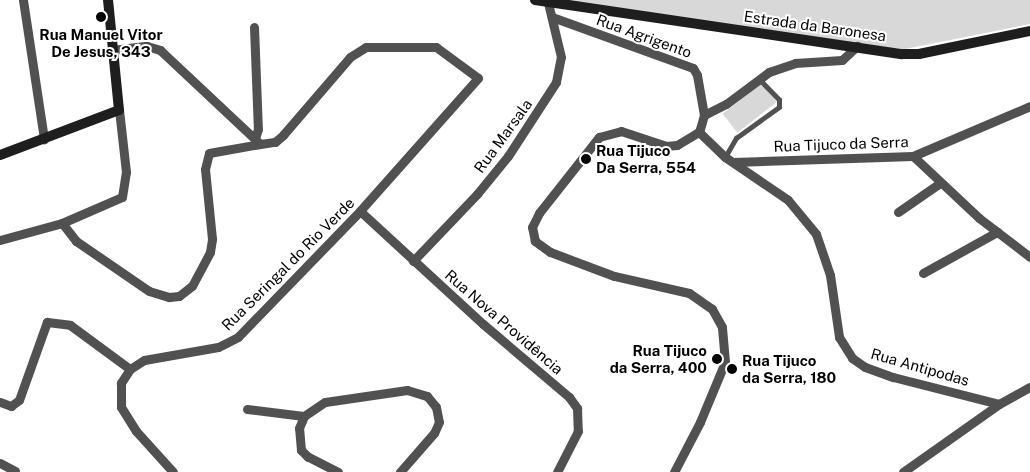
<!DOCTYPE html>
<html>
<head>
<meta charset="utf-8">
<style>
  body { margin:0 }
  #map { position:relative; width:1030px; height:472px; overflow:hidden; background:#fff; font-family:"Public Sans",sans-serif }
  div>[style] { position:absolute }
  .green>* { inset:0; background:#d8d8d8; transform-origin:0 0 }
  .lane>* { height:4.5px; margin:-2.25px; padding:0 2.25px; transform-origin:2.25px; border-radius:2.25px; background:#515151 }
  .street>* { height:9px; margin:-4.5px; padding:0 4.5px; transform-origin:4.5px; border-radius:4.5px; background:#515151 }
  .secondary>* { height:10px; margin:-5px; padding:0 5px; transform-origin:5px; border-radius:5px; background:#1e1e1e }
  .dots>* { width:14px; height:14px; translate:-50% -50%; box-sizing:border-box; border:2px solid #fff; border-radius:50% }
  span { translate:-50% -50%; white-space:nowrap; text-align:center; line-height:1.15; -webkit-text-stroke:4px #fff; paint-order:stroke }
  .street-label { font-size:15px; color:#000 }
  .poi-label { font-size:15px; color:#000; font-weight:700 }
  .left { translate:0 -50%; text-align:left }
  .right { translate:-100% -50%; text-align:right }
</style>
</head>
<body>
<div id="map">
  <div class="green">
    <i style="clip-path:polygon(558px 0,1030px 0,1030px 24px,900px 50px)"></i>
    <i style="left:762px;top:83px;width:24px;height:50px;rotate:52deg"></i>
  </div>
  <div class="lane">
    <i style="left:725px;top:157px;width:22px;rotate:-60deg"></i>
    <i style="left:736px;top:138px;width:53px;rotate:-35.8deg"></i>
    <i style="left:779px;top:107px;width:7px;rotate:-90deg"></i>
    <i style="left:779px;top:100px;width:29px;rotate:-134deg"></i>
  </div>
  <div class="street">
    <i style="left:23px;top:0;width:141px;rotate:81.4deg"></i>
    <i style="left:552px;top:17px;width:150px;rotate:19.9deg"></i>
    <i style="left:693px;top:68px;width:8px;rotate:60deg"></i>
    <i style="left:697px;top:75px;width:41px;rotate:80.1deg"></i>
    <i style="left:704px;top:115px;width:18px;rotate:106deg"></i>
    <i style="left:254px;top:27px;width:102px;rotate:87.8deg"></i>
    <i style="left:258px;top:129px;width:9px;rotate:108deg"></i>
    <i style="left:112px;top:50px;width:35px;rotate:-7deg"></i>
    <i style="left:147px;top:46px;width:14px;rotate:17deg"></i>
    <i style="left:160px;top:50px;width:137px;rotate:43.2deg"></i>
    <i style="left:260px;top:144px;width:15px;rotate:-8deg"></i>
    <i style="left:275px;top:142px;width:11px;rotate:-41deg"></i>
    <i style="left:283px;top:135px;width:103px;rotate:-49.3deg"></i>
    <i style="left:350px;top:57px;width:19px;rotate:-32deg"></i>
    <i style="left:366px;top:47px;width:70px"></i>
    <i style="left:436px;top:47px;width:52px;rotate:36.4deg"></i>
    <i style="left:478px;top:78px;width:178px;rotate:131.6deg"></i>
    <i style="left:360px;top:211px;width:175px;rotate:134.1deg"></i>
    <i style="left:238px;top:337px;width:22px;rotate:153deg"></i>
    <i style="left:218px;top:347px;width:75px;rotate:170deg"></i>
    <i style="left:144px;top:360px;width:17px;rotate:147deg"></i>
    <i style="left:130px;top:369px;width:17px;rotate:123deg"></i>
    <i style="left:121px;top:383px;width:24px;rotate:90deg"></i>
    <i style="left:121px;top:407px;width:28px;rotate:58deg"></i>
    <i style="left:136px;top:431px;width:55px;rotate:47.9deg"></i>
    <i style="left:704px;top:115px;width:25px;rotate:-27deg"></i>
    <i style="left:726px;top:104px;width:54px;rotate:-36.7deg"></i>
    <i style="left:769px;top:72px;width:28px;rotate:-19deg"></i>
    <i style="left:795px;top:63px;width:47px;rotate:-3.7deg"></i>
    <i style="left:842px;top:60px;width:21px;rotate:-43deg"></i>
    <i style="left:699px;top:132px;width:36px;rotate:44deg"></i>
    <i style="left:725px;top:157px;width:76px;rotate:34.3deg"></i>
    <i style="left:788px;top:200px;width:44px;rotate:50.5deg"></i>
    <i style="left:816px;top:234px;width:43px;rotate:71.1deg"></i>
    <i style="left:830px;top:275px;width:63px;rotate:81.7deg"></i>
    <i style="left:839px;top:337px;width:25px;rotate:58deg"></i>
    <i style="left:852px;top:358px;width:16px;rotate:35deg"></i>
    <i style="left:865px;top:367px;width:30px;rotate:20deg"></i>
    <i style="left:893px;top:377px;width:109px;rotate:14.3deg"></i>
    <i style="left:913px;top:156px;width:91px;rotate:43.2deg"></i>
    <i style="left:979px;top:218px;width:64px;rotate:37.4deg"></i>
    <i style="left:733px;top:162px;width:180px;rotate:-1.9deg"></i>
    <i style="left:913px;top:156px;width:127px;rotate:-23.1deg"></i>
    <i style="left:360px;top:211px;width:167px;rotate:42.6deg"></i>
    <i style="left:483px;top:324px;width:113px;rotate:40.3deg"></i>
    <i style="left:569px;top:397px;width:14px;rotate:54deg"></i>
    <i style="left:577px;top:408px;width:23px;rotate:88deg"></i>
    <i style="left:578px;top:431px;width:46px;rotate:117.1deg"></i>
    <i style="left:898px;top:212px;width:51px;rotate:-34.6deg"></i>
    <i style="left:62px;top:223px;width:23px;rotate:52deg"></i>
    <i style="left:76px;top:241px;width:88px;rotate:34.4deg"></i>
    <i style="left:149px;top:291px;width:21px;rotate:17deg"></i>
    <i style="left:169px;top:297px;width:10px;rotate:-6deg"></i>
    <i style="left:179px;top:296px;width:16px;rotate:-38deg"></i>
    <i style="left:192px;top:286px;width:38px;rotate:-62deg"></i>
    <i style="left:210px;top:252px;width:13px;rotate:-81deg"></i>
    <i style="left:212px;top:239px;width:70px;rotate:-95.7deg"></i>
    <i style="left:205px;top:169px;width:16px;rotate:-76deg"></i>
    <i style="left:209px;top:153px;width:52px;rotate:-10deg"></i>
    <i style="left:0;top:240px;width:64px;rotate:-15.3deg"></i>
    <i style="left:62px;top:223px;width:65px;rotate:-23.4deg"></i>
    <i style="left:122px;top:197px;width:25px;rotate:-81deg"></i>
    <i style="left:126px;top:172px;width:62px;rotate:-96.4deg"></i>
    <i style="left:413px;top:261px;width:93px;rotate:-46.3deg"></i>
    <i style="left:477px;top:194px;width:49px;rotate:-50.8deg"></i>
    <i style="left:508px;top:156px;width:88px;rotate:-57deg"></i>
    <i style="left:556px;top:82px;width:25px;rotate:-79deg"></i>
    <i style="left:561px;top:57px;width:56px;rotate:-103.5deg"></i>
    <i style="left:923px;top:273px;width:85px;rotate:-29deg"></i>
    <i style="left:0;top:402px;width:12px;rotate:20deg"></i>
    <i style="left:11px;top:406px;width:10px;rotate:-37deg"></i>
    <i style="left:19px;top:400px;width:83px;rotate:-70.3deg"></i>
    <i style="left:47px;top:322px;width:23px;rotate:7deg"></i>
    <i style="left:70px;top:325px;width:74px;rotate:36.3deg"></i>
    <i style="left:247px;top:409px;width:57px;rotate:7deg"></i>
    <i style="left:0;top:463px;width:17px;rotate:28deg"></i>
    <i style="left:338px;top:472px;width:34px;rotate:-153deg"></i>
    <i style="left:308px;top:457px;width:10px;rotate:-135deg"></i>
    <i style="left:301px;top:450px;width:22px;rotate:-95deg"></i>
    <i style="left:299px;top:428px;width:13px;rotate:-67deg"></i>
    <i style="left:304px;top:416px;width:25px;rotate:-34deg"></i>
    <i style="left:325px;top:402px;width:83px;rotate:-8.3deg"></i>
    <i style="left:407px;top:390px;width:21px;rotate:17deg"></i>
    <i style="left:427px;top:396px;width:14px;rotate:51deg"></i>
    <i style="left:436px;top:407px;width:15px;rotate:79deg"></i>
    <i style="left:439px;top:422px;width:12px;rotate:114deg"></i>
    <i style="left:434px;top:433px;width:52px;rotate:131.1deg"></i>
    <i style="left:674px;top:472px;width:56px;rotate:-62.5deg"></i>
    <i style="left:700px;top:422px;width:65px;rotate:-67.4deg"></i>
    <i style="left:725px;top:362px;width:35px;rotate:-95deg"></i>
    <i style="left:722px;top:327px;width:21px;rotate:-119deg"></i>
    <i style="left:712px;top:309px;width:28px;rotate:-145deg"></i>
    <i style="left:689px;top:293px;width:77px;rotate:-167.2deg"></i>
    <i style="left:614px;top:276px;width:68px;rotate:-159.4deg"></i>
    <i style="left:550px;top:252px;width:19px;rotate:-144deg"></i>
    <i style="left:535px;top:241px;width:14px;rotate:-102deg"></i>
    <i style="left:532px;top:227px;width:16px;rotate:-63deg"></i>
    <i style="left:539px;top:213px;width:97px;rotate:-51.7deg"></i>
    <i style="left:599px;top:137px;width:23px;rotate:-15deg"></i>
    <i style="left:621px;top:131px;width:47px;rotate:18.4deg"></i>
    <i style="left:666px;top:146px;width:11px;rotate:-5deg"></i>
    <i style="left:677px;top:145px;width:26px;rotate:-31deg"></i>
    <i style="left:903px;top:472px;width:118px;rotate:-35.3deg"></i>
    <i style="left:999px;top:404px;width:35px;rotate:-29deg"></i>
  </div>
  <div class="secondary">
    <i style="left:535px;top:0;width:371px;rotate:8.4deg"></i>
    <i style="left:902px;top:54px;width:17px"></i>
    <i style="left:919px;top:54px;width:113px;rotate:-11.7deg"></i>
    <i style="left:0;top:155px;width:127px;rotate:-20.7deg"></i>
    <i style="left:119px;top:110px;width:111px;rotate:-95.7deg"></i>
  </div>
  <div class="dots">
    <i style="left:101px;top:17px;background:#000"></i>
    <i style="left:586px;top:159px;background:#000"></i>
    <i style="left:717px;top:359px;background:#000"></i>
    <i style="left:732px;top:369px;background:#000"></i>
  </div>
  <div class="street-label">
    <span style="left:815px;top:26px;rotate:8deg">Estrada da Baronesa</span>
    <span style="left:644px;top:36px;rotate:20deg">Rua Agrigento</span>
    <span style="left:503px;top:136px;rotate:-54deg">Rua Marsala</span>
    <span style="left:841px;top:144px;rotate:-2deg">Rua Tijuco da Serra</span>
    <span style="left:288px;top:264px;rotate:-45deg">Rua Seringal do Rio Verde</span>
    <span style="left:504px;top:322px;rotate:41deg">Rua Nova Providência</span>
    <span style="left:920px;top:367px;rotate:16deg">Rua Antipodas</span>
  </div>
  <div class="poi-label">
    <span style="left:101px;top:43px">Rua Manuel Vitor<br>De Jesus, 343</span>
    <span class="left" style="left:596px;top:159px">Rua Tijuco<br>Da Serra, 554</span>
    <span class="right" style="left:707px;top:359px">Rua Tijuco<br>da Serra, 400</span>
    <span class="left" style="left:742px;top:369px">Rua Tijuco<br>da Serra, 180</span>
  </div>
</div>
</body>
</html>
